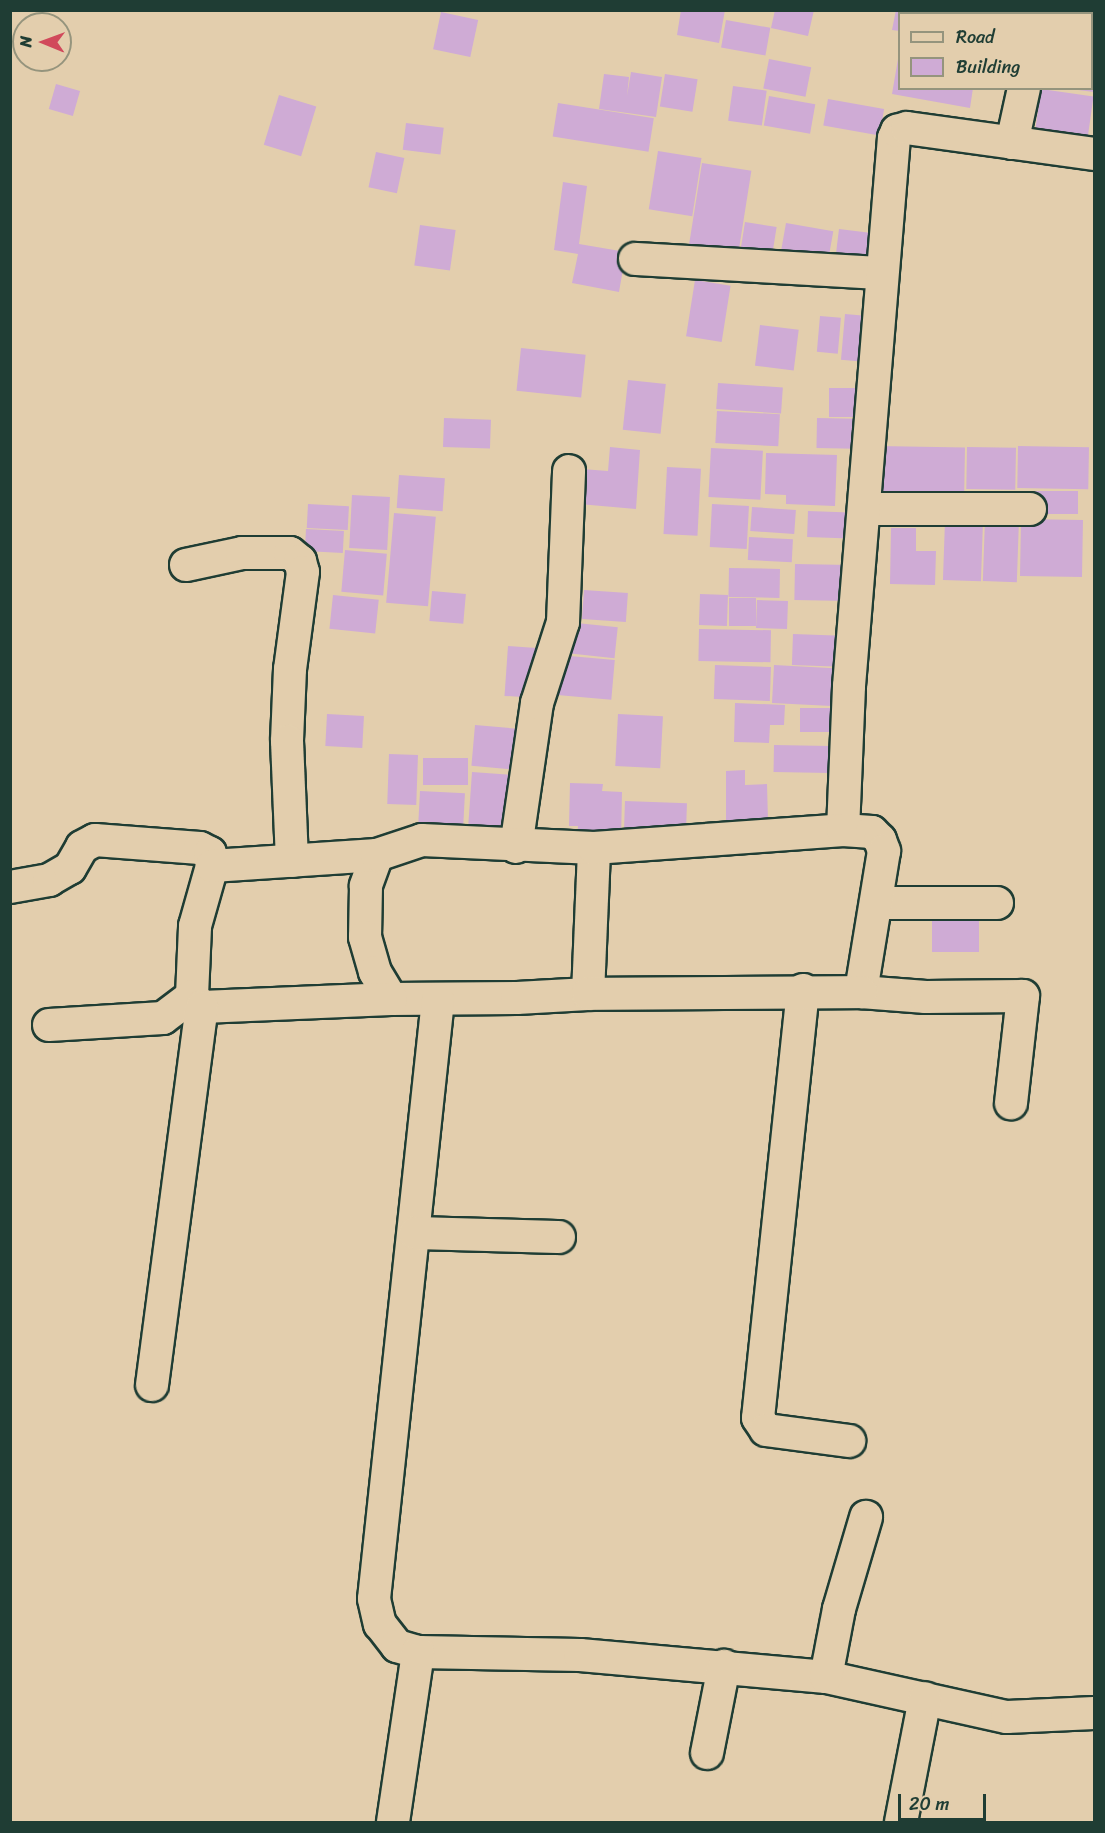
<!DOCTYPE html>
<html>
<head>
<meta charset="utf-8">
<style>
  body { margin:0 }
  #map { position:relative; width:1105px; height:1833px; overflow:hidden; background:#e3cead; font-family:Sriracha,sans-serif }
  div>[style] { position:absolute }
  .building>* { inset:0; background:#cfabd5; transform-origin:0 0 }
  .roads { filter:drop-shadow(2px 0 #1f3d34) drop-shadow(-2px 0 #1f3d34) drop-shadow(0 2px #1f3d34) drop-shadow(0 -2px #1f3d34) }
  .minor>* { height:32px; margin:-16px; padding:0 16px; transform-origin:16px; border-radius:16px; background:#e3cead }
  span { translate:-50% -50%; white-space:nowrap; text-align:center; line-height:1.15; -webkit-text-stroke:4.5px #e3cead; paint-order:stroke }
  .frame { position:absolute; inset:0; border:12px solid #1f3d34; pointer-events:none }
  .legend { position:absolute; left:898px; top:12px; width:195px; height:78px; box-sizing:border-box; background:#e3cead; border:2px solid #95947d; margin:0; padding:8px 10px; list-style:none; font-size:18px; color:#1f3d34 }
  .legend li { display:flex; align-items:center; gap:12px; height:30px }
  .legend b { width:30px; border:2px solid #95947d }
  .north { position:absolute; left:12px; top:12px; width:60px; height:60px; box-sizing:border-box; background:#e3cead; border:2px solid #95947d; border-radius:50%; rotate:271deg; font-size:16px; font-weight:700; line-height:24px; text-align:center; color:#1f3d34 }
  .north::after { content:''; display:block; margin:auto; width:21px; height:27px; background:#d1495b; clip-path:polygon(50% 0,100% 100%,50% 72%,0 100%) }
  .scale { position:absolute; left:898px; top:1794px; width:88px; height:27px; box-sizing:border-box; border:3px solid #1f3d34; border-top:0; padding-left:8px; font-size:18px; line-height:21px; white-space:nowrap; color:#1f3d34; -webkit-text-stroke:4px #e3cead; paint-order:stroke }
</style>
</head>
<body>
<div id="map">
  <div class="building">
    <i style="clip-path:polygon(681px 10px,725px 10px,719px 43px,677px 35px)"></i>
    <i style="clip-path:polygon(775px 10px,814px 10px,808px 36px,771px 28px)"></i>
    <i style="clip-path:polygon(896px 10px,988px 10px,900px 14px,900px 31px,892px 30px)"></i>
    <i style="left:441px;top:12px;width:38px;height:38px;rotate:12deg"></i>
    <i style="left:726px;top:20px;width:45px;height:28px;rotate:10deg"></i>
    <i style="clip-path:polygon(1092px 56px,1094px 92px,1078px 90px,1092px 88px)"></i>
    <i style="left:769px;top:59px;width:43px;height:30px;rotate:11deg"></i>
    <i style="clip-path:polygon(898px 59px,900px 88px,973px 88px,970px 108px,892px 94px)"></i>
    <i style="clip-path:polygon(631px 72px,662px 77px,656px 117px,599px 109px,604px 74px,629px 77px,627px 96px)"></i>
    <i style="left:665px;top:74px;width:33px;height:33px;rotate:9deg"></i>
    <i style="left:56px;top:84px;width:25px;height:26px;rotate:16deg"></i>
    <i style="left:733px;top:86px;width:34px;height:35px;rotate:8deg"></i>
    <i style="left:1041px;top:89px;width:53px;height:54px;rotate:8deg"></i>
    <i style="left:279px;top:95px;width:39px;height:52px;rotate:17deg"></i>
    <i style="left:769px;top:96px;width:47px;height:30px;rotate:10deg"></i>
    <i style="left:828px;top:99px;width:57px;height:27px;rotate:10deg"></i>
    <i style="left:558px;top:103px;width:97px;height:34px;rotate:9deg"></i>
    <i style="left:406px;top:123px;width:38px;height:27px;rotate:7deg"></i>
    <i style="left:658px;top:151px;width:44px;height:59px;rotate:9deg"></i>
    <i style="left:376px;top:152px;width:29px;height:36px;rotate:12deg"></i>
    <i style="left:702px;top:163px;width:50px;height:93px;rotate:9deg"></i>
    <i style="clip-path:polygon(563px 182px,587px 186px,579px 244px,626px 252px,619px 292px,572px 283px,578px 254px,554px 250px)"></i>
    <i style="left:745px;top:222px;width:32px;height:33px;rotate:9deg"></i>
    <i style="left:786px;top:223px;width:48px;height:32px;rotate:10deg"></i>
    <i style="left:420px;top:225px;width:36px;height:41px;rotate:8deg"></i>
    <i style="left:839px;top:229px;width:39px;height:33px;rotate:7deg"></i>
    <i style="left:695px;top:280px;width:36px;height:57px;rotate:9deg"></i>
    <i style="left:845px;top:314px;width:23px;height:46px;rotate:5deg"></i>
    <i style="left:820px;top:316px;width:21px;height:36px;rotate:5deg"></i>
    <i style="left:760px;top:325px;width:39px;height:41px;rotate:7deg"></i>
    <i style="left:521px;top:348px;width:65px;height:43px;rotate:6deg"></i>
    <i style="left:628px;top:380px;width:38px;height:50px;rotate:6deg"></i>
    <i style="left:718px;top:383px;width:65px;height:26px;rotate:4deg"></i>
    <i style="left:829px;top:388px;width:35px;height:29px"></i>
    <i style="left:717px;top:411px;width:63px;height:32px;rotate:3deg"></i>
    <i style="left:444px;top:418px;width:47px;height:29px;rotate:2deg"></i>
    <i style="left:817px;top:418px;width:52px;height:30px;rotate:1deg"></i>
    <i style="left:878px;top:446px;width:87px;height:50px;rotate:1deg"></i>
    <i style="left:1018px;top:446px;width:71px;height:42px;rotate:1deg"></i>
    <i style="clip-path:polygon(610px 447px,640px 450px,636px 509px,579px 504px,582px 469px,608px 471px)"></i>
    <i style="left:967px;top:447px;width:49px;height:42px;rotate:1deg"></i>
    <i style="left:711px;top:448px;width:52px;height:49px;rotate:3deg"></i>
    <i style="clip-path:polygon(766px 453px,837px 455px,835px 506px,786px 504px,786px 495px,765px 494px)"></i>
    <i style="left:667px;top:467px;width:34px;height:67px;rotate:3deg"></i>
    <i style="left:399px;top:475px;width:46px;height:33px;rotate:4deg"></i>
    <i style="left:1034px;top:491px;width:44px;height:23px"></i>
    <i style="left:352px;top:495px;width:38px;height:53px;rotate:3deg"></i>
    <i style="left:308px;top:504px;width:41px;height:24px;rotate:3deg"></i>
    <i style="left:712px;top:504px;width:37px;height:43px;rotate:3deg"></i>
    <i style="left:752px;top:507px;width:44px;height:24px;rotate:4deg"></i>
    <i style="left:808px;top:511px;width:49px;height:26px;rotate:2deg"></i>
    <i style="left:394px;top:513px;width:42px;height:90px;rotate:5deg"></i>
    <i style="left:985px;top:519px;width:34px;height:62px;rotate:2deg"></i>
    <i style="left:1021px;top:519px;width:62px;height:57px;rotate:1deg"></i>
    <i style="left:945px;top:521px;width:38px;height:59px;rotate:2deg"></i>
    <i style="clip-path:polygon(891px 528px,916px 528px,916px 551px,936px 551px,935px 585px,890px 584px)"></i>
    <i style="left:306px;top:529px;width:38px;height:22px;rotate:3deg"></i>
    <i style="left:749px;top:537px;width:44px;height:23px;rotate:3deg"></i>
    <i style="left:345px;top:550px;width:42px;height:42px;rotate:5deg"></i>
    <i style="left:795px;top:564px;width:55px;height:36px;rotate:1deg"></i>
    <i style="left:729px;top:568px;width:51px;height:29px;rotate:1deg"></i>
    <i style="left:584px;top:590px;width:44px;height:29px;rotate:4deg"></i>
    <i style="left:432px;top:591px;width:34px;height:30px;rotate:5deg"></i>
    <i style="left:700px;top:594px;width:28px;height:31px;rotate:2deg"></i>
    <i style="left:333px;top:595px;width:46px;height:34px;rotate:6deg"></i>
    <i style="left:729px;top:598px;width:27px;height:28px"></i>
    <i style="left:757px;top:600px;width:31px;height:28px;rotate:2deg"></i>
    <i style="left:567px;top:622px;width:51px;height:31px;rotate:6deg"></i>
    <i style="left:699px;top:629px;width:72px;height:32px;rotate:1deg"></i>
    <i style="left:793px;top:634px;width:49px;height:31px;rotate:2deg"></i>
    <i style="left:508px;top:646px;width:32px;height:50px;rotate:4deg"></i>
    <i style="left:558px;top:655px;width:57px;height:40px;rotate:5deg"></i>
    <i style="left:715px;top:665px;width:56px;height:34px;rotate:2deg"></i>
    <i style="left:774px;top:665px;width:60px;height:38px;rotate:3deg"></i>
    <i style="clip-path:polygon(735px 703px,785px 705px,784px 725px,770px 725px,769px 743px,734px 742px)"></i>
    <i style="left:800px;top:708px;width:31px;height:24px"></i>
    <i style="left:327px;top:714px;width:37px;height:32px;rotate:3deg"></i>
    <i style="left:618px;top:714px;width:45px;height:52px;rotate:3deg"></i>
    <i style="left:475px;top:725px;width:48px;height:41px;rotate:5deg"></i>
    <i style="left:774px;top:745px;width:56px;height:27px;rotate:1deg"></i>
    <i style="left:389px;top:754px;width:29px;height:50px;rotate:2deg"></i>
    <i style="left:423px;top:758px;width:45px;height:27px"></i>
    <i style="clip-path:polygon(745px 770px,745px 785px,767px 784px,768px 821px,726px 821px,726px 771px)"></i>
    <i style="left:472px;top:772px;width:46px;height:63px;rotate:4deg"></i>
    <i style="clip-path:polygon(570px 783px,603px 784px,602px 791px,622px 792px,621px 841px,577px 839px,578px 826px,569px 826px)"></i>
    <i style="left:420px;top:791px;width:45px;height:41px;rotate:3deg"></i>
    <i style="left:625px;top:801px;width:62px;height:36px;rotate:2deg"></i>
    <i style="left:932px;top:920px;width:47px;height:32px"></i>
  </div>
  <div class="roads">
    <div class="minor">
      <i style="left:1040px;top:14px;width:4px;rotate:-76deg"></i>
      <i style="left:1012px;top:143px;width:56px;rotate:-77.7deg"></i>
      <i style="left:635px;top:259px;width:246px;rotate:3.3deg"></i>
      <i style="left:866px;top:509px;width:164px"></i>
      <i style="left:186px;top:565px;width:57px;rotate:-12.1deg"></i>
      <i style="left:242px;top:553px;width:48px"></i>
      <i style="left:290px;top:553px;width:13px;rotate:39deg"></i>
      <i style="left:300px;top:561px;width:11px;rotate:75deg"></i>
      <i style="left:303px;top:572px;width:98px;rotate:97.6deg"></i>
      <i style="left:290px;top:669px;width:72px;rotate:92.4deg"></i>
      <i style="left:287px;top:741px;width:120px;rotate:87.6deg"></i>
      <i style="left:843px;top:830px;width:144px;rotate:-87.6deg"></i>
      <i style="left:849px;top:686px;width:550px;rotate:-85.31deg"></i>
      <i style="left:894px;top:138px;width:8px;rotate:-67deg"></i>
      <i style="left:897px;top:131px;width:10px;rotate:-17deg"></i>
      <i style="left:907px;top:128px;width:189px;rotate:7.9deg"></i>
      <i style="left:516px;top:847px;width:146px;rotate:-81.7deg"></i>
      <i style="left:537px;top:703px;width:85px;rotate:-72.2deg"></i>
      <i style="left:563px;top:622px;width:151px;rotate:-87.7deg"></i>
      <i style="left:377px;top:855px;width:33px;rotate:110deg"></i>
      <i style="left:366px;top:886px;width:51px;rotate:91.1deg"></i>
      <i style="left:365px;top:937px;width:36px;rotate:74deg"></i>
      <i style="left:375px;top:972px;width:31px;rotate:59deg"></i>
      <i style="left:391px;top:999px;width:126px;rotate:-0.5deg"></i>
      <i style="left:517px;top:998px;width:71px;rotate:-3.2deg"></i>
      <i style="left:588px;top:994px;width:146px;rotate:-87.6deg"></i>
      <i style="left:10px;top:887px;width:40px;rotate:-10deg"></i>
      <i style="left:49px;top:880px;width:24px;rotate:-30deg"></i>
      <i style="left:70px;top:868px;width:24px;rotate:-60deg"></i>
      <i style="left:82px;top:847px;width:15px;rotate:-28deg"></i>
      <i style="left:95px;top:840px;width:105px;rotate:4.4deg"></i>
      <i style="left:200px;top:848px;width:11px;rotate:27deg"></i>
      <i style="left:210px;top:853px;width:13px;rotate:81deg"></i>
      <i style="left:877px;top:903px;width:120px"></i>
      <i style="left:803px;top:990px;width:430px;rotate:96deg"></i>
      <i style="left:758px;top:1418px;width:14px;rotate:56deg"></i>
      <i style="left:766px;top:1430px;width:84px;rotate:7.5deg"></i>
      <i style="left:861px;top:992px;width:65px;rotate:4.4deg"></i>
      <i style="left:926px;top:997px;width:97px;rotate:-0.6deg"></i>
      <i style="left:1023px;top:996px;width:108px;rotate:96.4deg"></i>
      <i style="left:391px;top:999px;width:189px;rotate:177.6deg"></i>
      <i style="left:202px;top:1007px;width:15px;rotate:-132deg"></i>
      <i style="left:192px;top:996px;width:70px;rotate:-87.5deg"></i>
      <i style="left:195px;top:926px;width:62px;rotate:-74.2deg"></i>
      <i style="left:212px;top:866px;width:165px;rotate:-3.8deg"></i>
      <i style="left:377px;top:855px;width:47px;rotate:-18.4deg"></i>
      <i style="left:422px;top:840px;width:172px;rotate:2.7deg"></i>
      <i style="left:594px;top:848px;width:250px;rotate:-4.1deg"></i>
      <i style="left:843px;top:830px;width:29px;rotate:4deg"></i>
      <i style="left:872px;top:832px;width:11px;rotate:45deg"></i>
      <i style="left:880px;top:840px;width:12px;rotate:70deg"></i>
      <i style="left:884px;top:851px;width:143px;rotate:99.3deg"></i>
      <i style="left:861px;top:992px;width:273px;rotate:179.6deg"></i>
      <i style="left:438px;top:1000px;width:602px;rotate:96.1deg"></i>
      <i style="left:374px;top:1599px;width:26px;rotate:77deg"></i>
      <i style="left:380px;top:1624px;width:28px;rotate:52deg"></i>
      <i style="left:397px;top:1646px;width:22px;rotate:16deg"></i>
      <i style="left:418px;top:1652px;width:162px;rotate:1.1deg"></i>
      <i style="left:580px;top:1655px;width:247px;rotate:5.1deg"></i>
      <i style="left:826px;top:1677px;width:185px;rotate:12.5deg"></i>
      <i style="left:1007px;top:1717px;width:87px;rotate:-2.6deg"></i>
      <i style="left:49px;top:1025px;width:114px;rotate:-3.5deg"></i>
      <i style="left:163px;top:1018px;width:36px;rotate:-37deg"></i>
      <i style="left:415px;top:1233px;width:144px;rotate:1.6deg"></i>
      <i style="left:152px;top:1385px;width:381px;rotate:-82.5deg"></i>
      <i style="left:826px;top:1677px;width:69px;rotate:-79.2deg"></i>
      <i style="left:839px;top:1609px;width:96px;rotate:-73.6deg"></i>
      <i style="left:707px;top:1753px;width:89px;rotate:-78.9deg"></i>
      <i style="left:393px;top:1822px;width:172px;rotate:-81.6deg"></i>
      <i style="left:901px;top:1822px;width:126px;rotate:-79deg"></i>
    </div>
  </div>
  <div class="frame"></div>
  <ul class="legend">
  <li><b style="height:8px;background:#e3cead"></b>Road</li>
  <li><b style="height:16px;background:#cfabd5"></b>Building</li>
  </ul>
  <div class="north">N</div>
  <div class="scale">20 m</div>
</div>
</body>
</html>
